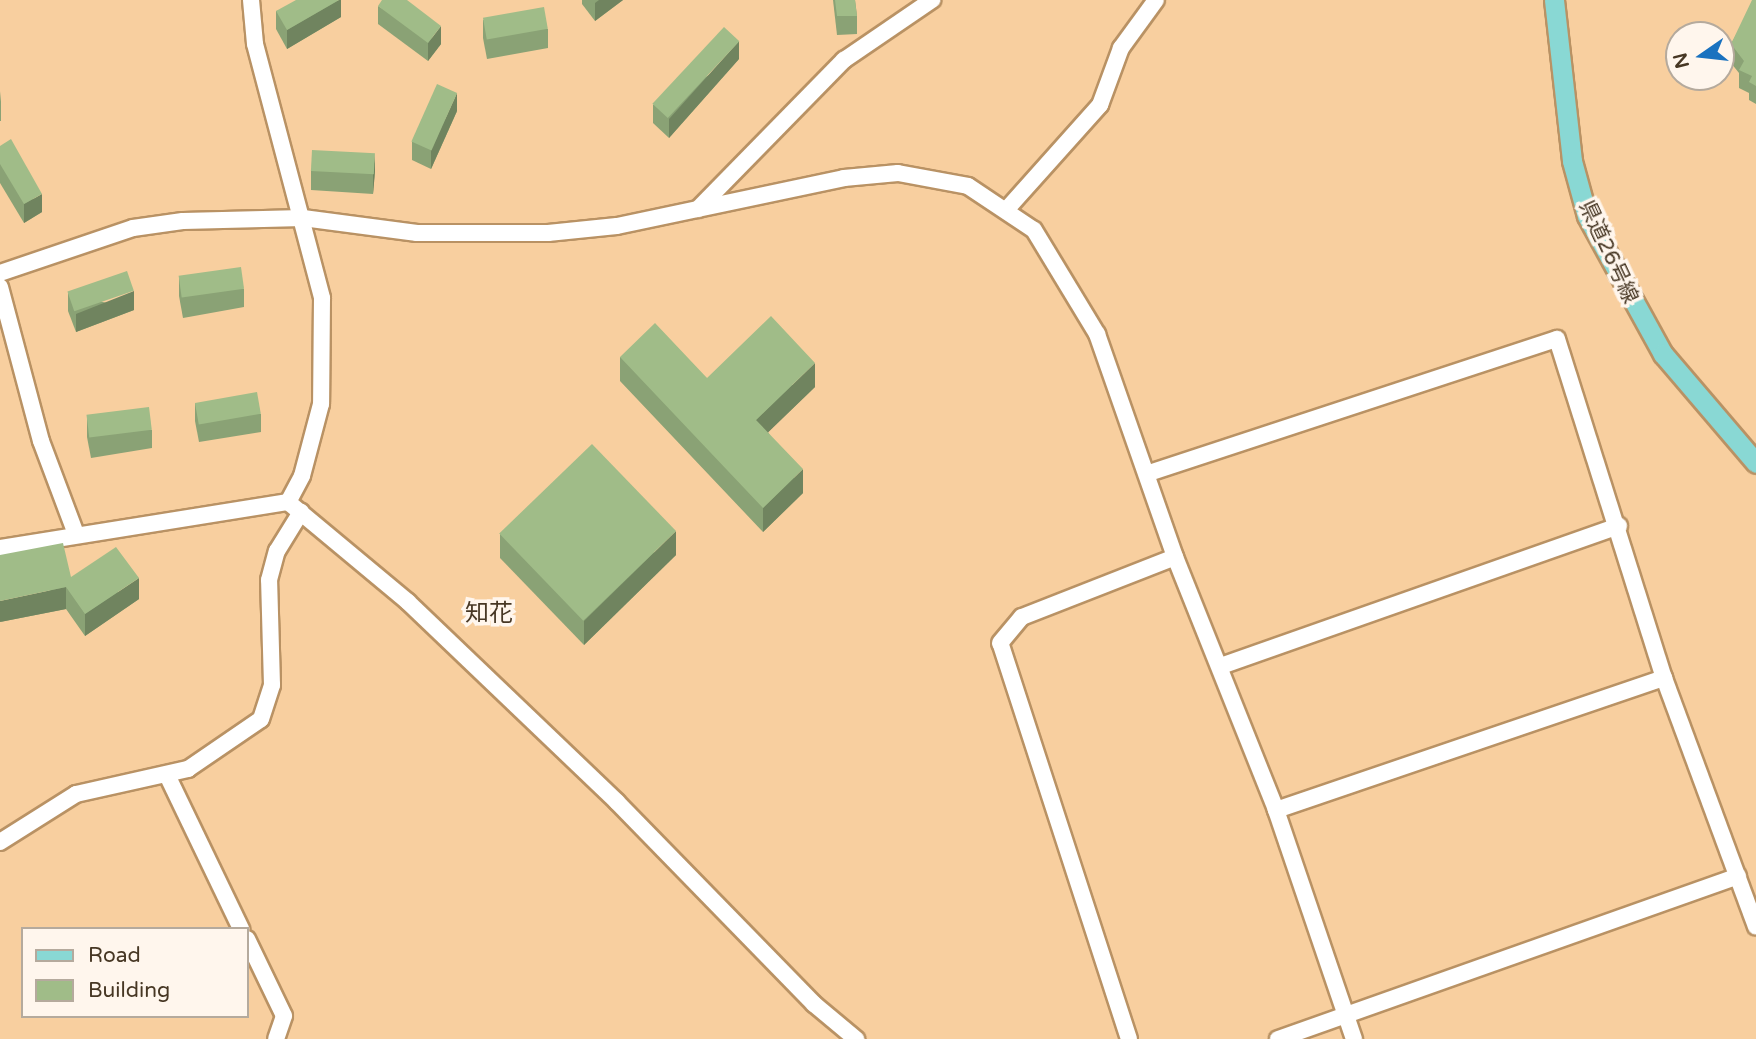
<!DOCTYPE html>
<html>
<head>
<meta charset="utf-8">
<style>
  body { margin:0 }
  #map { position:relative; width:1756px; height:1039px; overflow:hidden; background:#f8cf9f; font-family:"Varela Round","Noto Sans JP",sans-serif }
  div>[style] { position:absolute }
  .roads { filter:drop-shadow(2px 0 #b99264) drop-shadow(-2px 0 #b99264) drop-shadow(0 2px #b99264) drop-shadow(0 -2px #b99264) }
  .minor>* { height:16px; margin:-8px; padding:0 8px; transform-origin:8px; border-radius:8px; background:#fff }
  .major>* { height:19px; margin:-9.5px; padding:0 9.5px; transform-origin:9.5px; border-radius:9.5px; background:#89d8d4 }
  .wall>* { inset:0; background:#8aa275 }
  .shaded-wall>* { inset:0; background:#70845f }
  .building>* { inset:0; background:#a0bc88; transform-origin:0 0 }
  span { translate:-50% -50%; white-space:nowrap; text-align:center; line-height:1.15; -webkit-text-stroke:7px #fff6ed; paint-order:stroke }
  .street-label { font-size:21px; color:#473724 }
  .quarter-label { font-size:24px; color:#473724 }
  .legend { position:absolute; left:21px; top:927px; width:228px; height:91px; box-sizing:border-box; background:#fff6ed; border:2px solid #b5aa9d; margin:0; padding:9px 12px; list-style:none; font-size:21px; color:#473724 }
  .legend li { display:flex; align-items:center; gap:14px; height:35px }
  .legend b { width:35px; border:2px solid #b5aa9d }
  .north { position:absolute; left:1665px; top:21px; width:70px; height:70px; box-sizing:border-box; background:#fff6ed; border:2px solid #b5aa9d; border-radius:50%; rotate:256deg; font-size:19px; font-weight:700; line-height:28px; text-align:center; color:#473724 }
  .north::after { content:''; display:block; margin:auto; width:24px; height:32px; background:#1a72bf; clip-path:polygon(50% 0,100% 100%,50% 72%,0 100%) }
</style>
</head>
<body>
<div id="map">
  <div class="roads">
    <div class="minor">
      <i style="left:251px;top:0;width:44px;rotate:84.8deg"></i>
      <i style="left:255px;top:44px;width:263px;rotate:75.2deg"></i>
      <i style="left:322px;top:298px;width:106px;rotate:90.5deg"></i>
      <i style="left:321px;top:404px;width:74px;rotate:104.8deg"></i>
      <i style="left:302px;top:476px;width:30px;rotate:118deg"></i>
      <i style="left:698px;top:209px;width:209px;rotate:-45.6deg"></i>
      <i style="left:844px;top:60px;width:107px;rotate:-34.3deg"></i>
      <i style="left:1007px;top:209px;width:140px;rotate:-48.2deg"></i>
      <i style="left:1100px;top:105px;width:61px;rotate:-69.8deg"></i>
      <i style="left:1121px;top:48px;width:59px;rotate:-53.9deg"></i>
      <i style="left:0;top:273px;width:140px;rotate:-18.7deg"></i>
      <i style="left:133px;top:228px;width:50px;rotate:-8deg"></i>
      <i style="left:183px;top:221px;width:120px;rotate:-1.4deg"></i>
      <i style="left:303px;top:218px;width:115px;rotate:7.5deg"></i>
      <i style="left:417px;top:233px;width:131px"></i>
      <i style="left:548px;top:233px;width:69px;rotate:-5.8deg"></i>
      <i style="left:617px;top:226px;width:232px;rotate:-11.9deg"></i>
      <i style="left:844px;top:178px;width:54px;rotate:-5.3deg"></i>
      <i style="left:898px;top:173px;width:71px;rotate:10.5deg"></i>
      <i style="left:968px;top:186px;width:79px;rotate:33.7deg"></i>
      <i style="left:1034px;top:230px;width:122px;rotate:58.8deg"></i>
      <i style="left:1097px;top:334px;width:236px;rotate:70.7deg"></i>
      <i style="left:1175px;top:557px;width:272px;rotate:68.2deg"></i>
      <i style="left:1276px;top:810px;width:242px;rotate:71.2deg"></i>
      <i style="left:0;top:287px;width:159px;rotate:75.1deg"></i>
      <i style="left:41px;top:441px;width:99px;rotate:69.4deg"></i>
      <i style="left:1149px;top:473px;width:429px;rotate:-18.2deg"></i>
      <i style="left:1557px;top:339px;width:355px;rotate:72.5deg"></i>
      <i style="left:1664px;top:678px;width:265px;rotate:69.7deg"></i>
      <i style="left:0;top:548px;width:292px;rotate:-9.1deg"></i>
      <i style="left:288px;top:502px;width:156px;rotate:39.8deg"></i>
      <i style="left:408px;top:602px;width:289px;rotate:43.7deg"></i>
      <i style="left:617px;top:802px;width:282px;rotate:45.7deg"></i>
      <i style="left:814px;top:1004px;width:55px;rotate:39.8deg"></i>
      <i style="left:1221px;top:666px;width:422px;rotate:-19.4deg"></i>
      <i style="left:168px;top:777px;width:169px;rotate:64.3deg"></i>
      <i style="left:1276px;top:810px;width:410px;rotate:-18.8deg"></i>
      <i style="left:0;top:842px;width:90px;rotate:-32.3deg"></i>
      <i style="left:76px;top:794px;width:115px;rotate:-12.6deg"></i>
      <i style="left:188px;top:769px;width:88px;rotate:-34.4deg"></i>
      <i style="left:261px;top:719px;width:36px;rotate:-72deg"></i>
      <i style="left:272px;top:685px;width:105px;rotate:-91.6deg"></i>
      <i style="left:269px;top:580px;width:30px;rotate:-75deg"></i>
      <i style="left:277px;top:551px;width:46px;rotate:-58.4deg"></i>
      <i style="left:247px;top:939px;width:85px;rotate:64.3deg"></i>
      <i style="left:284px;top:1016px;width:24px;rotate:109deg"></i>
      <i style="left:1129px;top:1039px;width:416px;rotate:-108deg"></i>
      <i style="left:1000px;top:643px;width:34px;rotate:-50deg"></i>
      <i style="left:1022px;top:617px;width:164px;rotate:-21.4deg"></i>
      <i style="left:1278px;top:1039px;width:488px;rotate:-19.5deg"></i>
    </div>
    <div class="major">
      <i style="left:1554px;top:0;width:162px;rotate:83.6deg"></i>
      <i style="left:1572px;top:161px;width:57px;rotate:74.7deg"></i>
      <i style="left:1587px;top:216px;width:158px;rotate:61.2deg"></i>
      <i style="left:1663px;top:354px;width:143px;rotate:49.5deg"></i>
    </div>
  </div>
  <div class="wall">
    <i style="clip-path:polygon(341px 0,341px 17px,287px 49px,276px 29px,276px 11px)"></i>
    <i style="clip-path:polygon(582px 0,623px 0,595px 21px,582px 4px)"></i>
    <i style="clip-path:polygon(833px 0,855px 0,857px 16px,857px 34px,837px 35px)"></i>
    <i style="clip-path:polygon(1756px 0,1756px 104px,1749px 100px,1749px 93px,1739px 88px,1739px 73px,1731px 63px,1731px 44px)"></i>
    <i style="clip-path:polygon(378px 6px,441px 44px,428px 61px,378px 24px)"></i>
    <i style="clip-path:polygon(483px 20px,548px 29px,548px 48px,487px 59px,483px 38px)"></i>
    <i style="clip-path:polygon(739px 59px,669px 138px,653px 123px,653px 105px)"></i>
    <i style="clip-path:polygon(0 91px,1px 102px,1px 121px,0 121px)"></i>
    <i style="clip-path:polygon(457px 111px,431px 169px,412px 160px,412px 142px)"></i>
    <i style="clip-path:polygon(0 146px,42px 212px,24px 223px,0 183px)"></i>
    <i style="clip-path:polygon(311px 171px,375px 171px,373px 194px,311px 190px)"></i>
    <i style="clip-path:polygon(179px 278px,244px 289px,244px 307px,183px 318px,179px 296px)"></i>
    <i style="clip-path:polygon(68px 293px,134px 310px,76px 332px,68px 311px)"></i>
    <i style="clip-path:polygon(620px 357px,707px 378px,815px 387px,768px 432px,803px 493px,763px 532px,620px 381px)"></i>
    <i style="clip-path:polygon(195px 403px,261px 414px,261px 432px,199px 442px,195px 421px)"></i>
    <i style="clip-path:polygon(87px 419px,152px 430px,152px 448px,91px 458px,87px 437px)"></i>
    <i style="clip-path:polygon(500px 534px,676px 555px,584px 645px,500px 558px)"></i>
    <i style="clip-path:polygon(71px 577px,139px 599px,85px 636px,66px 609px,0 622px)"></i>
  </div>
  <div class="shaded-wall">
    <i style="clip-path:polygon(339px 0,341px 0,341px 17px,287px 49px,287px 30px)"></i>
    <i style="clip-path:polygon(599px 0,623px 0,595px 21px,595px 3px)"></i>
    <i style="clip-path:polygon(441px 26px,441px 44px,428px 61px,428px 43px)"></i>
    <i style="clip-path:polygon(739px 41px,739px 59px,669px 138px,669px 119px)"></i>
    <i style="clip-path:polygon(457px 93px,457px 111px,431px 169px,431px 150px)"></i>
    <i style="clip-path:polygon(375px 153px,375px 171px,373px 194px,373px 175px)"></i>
    <i style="clip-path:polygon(42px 194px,42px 212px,24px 223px,24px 204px)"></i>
    <i style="clip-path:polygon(134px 291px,134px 310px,76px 332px,76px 314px)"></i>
    <i style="clip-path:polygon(815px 363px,815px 387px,756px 444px,756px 420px)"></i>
    <i style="clip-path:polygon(803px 469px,803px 493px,763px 532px,763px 508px)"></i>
    <i style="clip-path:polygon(676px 531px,676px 555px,584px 645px,584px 621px)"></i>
    <i style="clip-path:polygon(139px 578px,139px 599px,85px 636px,85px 614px)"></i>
    <i style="clip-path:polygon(66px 587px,66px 609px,0 622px,0 601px)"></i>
  </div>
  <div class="building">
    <i style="clip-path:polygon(296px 0,339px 0,287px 30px,276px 11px)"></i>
    <i style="clip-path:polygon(382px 0,407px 0,441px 26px,428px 43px,378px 6px)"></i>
    <i style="clip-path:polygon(835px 0,855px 0,857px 16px,837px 16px)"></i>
    <i style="clip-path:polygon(1752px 0,1756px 0,1756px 86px,1749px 82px,1752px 76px,1739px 70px,1744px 61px,1731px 44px)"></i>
    <i style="left:544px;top:7px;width:22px;height:62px;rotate:80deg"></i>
    <i style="left:724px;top:27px;width:21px;height:105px;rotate:43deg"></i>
    <i style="left:437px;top:84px;width:22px;height:63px;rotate:24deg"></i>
    <i style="clip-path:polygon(11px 139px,42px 194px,24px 204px,0 164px,0 146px)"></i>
    <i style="left:312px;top:150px;width:63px;height:21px;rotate:3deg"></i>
    <i style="left:241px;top:267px;width:22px;height:63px;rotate:82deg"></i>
    <i style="left:127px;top:271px;width:21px;height:63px;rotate:71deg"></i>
    <i style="clip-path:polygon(771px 316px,815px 363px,756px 420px,803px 469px,763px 508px,620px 357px,655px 323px,707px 378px)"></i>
    <i style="left:257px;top:392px;width:22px;height:63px;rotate:80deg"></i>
    <i style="left:149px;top:407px;width:23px;height:63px;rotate:83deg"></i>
    <i style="left:592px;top:444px;width:121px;height:129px;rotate:46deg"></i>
    <i style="clip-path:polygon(63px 543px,71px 577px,116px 547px,139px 578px,85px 614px,66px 587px,0 601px,0 555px)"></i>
  </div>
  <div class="street-label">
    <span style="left:1608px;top:252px;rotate:65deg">県道26号線</span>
  </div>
  <div class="quarter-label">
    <span style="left:489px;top:614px">知花</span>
  </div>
  <ul class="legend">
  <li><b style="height:9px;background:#89d8d4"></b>Road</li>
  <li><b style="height:19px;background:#a0bc88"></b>Building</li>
  </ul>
  <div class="north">N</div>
</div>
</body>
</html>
